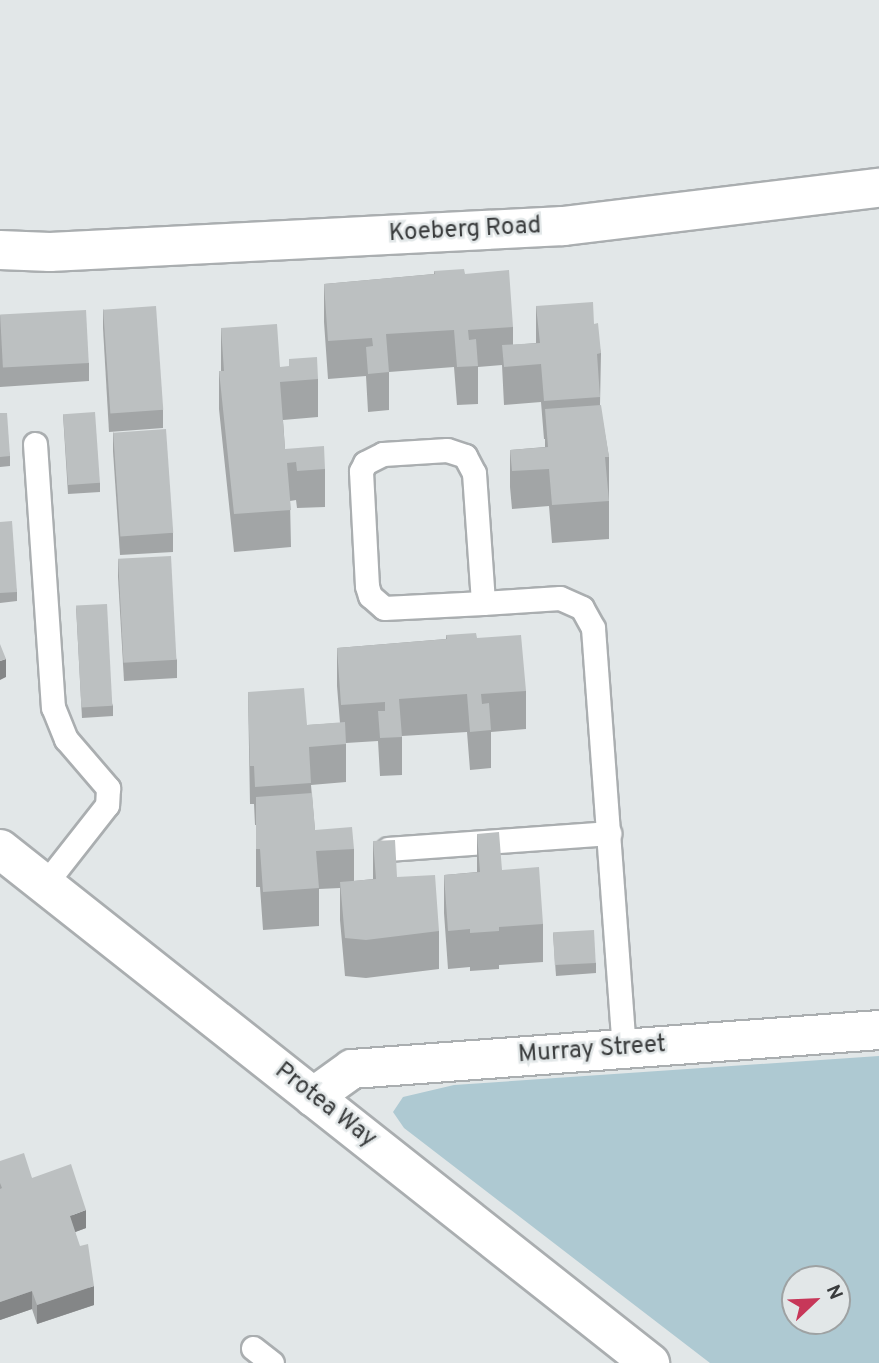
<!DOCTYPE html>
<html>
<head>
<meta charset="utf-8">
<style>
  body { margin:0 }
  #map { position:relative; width:879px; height:1363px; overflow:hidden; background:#e2e7e8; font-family:Overpass,sans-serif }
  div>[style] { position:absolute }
  .green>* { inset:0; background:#aec9d2 }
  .roads { filter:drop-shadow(2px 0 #aaaeb0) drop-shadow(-2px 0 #aaaeb0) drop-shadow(0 2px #aaaeb0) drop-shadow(0 -2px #aaaeb0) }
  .service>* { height:23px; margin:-11.5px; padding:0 11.5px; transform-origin:11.5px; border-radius:11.5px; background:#fff }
  .tertiary>* { height:38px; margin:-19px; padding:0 19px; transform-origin:19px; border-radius:19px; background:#fff }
  .secondary>* { height:38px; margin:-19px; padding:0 19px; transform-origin:19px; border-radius:19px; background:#fff }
  .wall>* { inset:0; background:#a2a5a6 }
  .shaded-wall>* { inset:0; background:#848687 }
  .building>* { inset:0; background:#bcc0c1; transform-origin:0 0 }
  span { translate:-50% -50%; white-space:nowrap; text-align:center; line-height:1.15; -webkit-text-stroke:5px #e2e7e8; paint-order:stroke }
  .street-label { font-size:24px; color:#393b3c }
  .north { position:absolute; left:781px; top:1265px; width:70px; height:70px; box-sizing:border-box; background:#e2e7e8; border:2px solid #9ea2a3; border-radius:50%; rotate:67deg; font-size:19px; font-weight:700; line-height:28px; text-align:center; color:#393b3c }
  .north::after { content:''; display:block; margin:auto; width:24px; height:32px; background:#c73759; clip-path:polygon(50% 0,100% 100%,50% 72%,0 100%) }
</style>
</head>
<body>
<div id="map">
  <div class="green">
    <i style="clip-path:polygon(evenodd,879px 1056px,879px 1363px,710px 1363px,404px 1128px,393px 1112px,403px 1097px,454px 1085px,879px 1056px,795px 1279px,837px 1279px,837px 1321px,795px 1321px,795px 1279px)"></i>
  </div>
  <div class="roads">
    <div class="service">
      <i style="left:35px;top:444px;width:264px;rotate:86.1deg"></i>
      <i style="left:53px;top:707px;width:35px;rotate:68deg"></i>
      <i style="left:66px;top:739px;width:65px;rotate:49.4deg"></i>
      <i style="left:108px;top:788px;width:17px;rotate:93deg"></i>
      <i style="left:107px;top:805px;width:100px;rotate:128.1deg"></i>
      <i style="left:447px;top:450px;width:19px;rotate:18deg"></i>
      <i style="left:465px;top:456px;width:19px;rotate:62deg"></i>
      <i style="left:474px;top:473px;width:130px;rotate:86deg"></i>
      <i style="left:483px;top:603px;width:99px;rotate:177.1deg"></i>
      <i style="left:384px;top:608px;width:18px;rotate:-139deg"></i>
      <i style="left:370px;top:596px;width:10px;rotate:-107deg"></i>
      <i style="left:367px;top:586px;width:115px;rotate:-93deg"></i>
      <i style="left:361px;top:471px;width:9px;rotate:-63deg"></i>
      <i style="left:365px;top:463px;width:20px;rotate:-27deg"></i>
      <i style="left:383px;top:454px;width:64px;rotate:-3.6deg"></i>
      <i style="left:483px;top:603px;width:77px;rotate:-3.7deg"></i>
      <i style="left:560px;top:598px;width:24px;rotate:24deg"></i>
      <i style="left:582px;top:608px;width:23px;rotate:61deg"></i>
      <i style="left:593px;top:628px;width:422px;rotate:85.8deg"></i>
      <i style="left:388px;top:849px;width:222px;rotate:-4.1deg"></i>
      <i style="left:253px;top:1348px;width:24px;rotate:38deg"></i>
    </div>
    <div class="tertiary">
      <i style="left:0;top:849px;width:829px;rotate:38.34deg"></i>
      <i style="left:313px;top:1097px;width:48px;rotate:-35.7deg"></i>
      <i style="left:352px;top:1069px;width:528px;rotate:-4.23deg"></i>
    </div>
    <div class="secondary">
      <i style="left:0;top:250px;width:50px;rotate:2.3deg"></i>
      <i style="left:50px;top:252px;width:514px;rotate:-2.9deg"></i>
      <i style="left:563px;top:226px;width:318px;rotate:-6.9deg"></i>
    </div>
  </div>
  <div class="wall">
    <i style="clip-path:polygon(434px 271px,465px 274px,513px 327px,513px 345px,536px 343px,536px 306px,594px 324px,601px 353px,600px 405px,609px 457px,609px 539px,552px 543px,549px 506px,512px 509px,510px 487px,510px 450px,545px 447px,545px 439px,544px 439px,541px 402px,504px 405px,502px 365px,478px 367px,478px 404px,457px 405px,454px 367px,389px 372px,389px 410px,368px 412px,366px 376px,328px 379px,324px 322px,324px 284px,434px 274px)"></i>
    <i style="clip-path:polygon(103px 309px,163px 410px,163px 428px,109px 432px,103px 328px)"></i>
    <i style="clip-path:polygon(0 315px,89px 363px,89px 381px,0 387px)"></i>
    <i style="clip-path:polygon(221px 328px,280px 367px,318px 379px,318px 417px,283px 420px,285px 449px,325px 469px,325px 507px,297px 508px,296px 500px,290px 501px,291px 547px,234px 552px,219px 409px,219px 371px,221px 371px)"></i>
    <i style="clip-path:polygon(0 413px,10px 456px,10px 466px,0 467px)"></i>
    <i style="clip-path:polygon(63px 414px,100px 483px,100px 492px,68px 494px)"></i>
    <i style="clip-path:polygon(113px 432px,173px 533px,173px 552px,120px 555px,113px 451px)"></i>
    <i style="clip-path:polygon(0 522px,17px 592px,17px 601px,0 603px)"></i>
    <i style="clip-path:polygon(118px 559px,177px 660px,177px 678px,124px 681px,118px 577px)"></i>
    <i style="clip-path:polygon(76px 606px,113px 706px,113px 716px,82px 718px)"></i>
    <i style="clip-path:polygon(446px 635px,477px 638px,526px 691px,526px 729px,491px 732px,491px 768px,470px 770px,467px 732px,402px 736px,402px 775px,380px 776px,378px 741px,346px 743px,346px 782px,311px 785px,315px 830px,354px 849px,354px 881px,373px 879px,373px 841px,397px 877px,439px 931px,439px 969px,366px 978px,345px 976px,340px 920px,340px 888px,319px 889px,319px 926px,263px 930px,260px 887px,256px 887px,256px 825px,255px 825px,254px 804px,250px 804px,248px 692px,307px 725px,340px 723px,337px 686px,337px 648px,446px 639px)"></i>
    <i style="clip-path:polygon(477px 834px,502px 870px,543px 924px,543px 962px,499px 965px,499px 969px,470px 971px,470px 967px,448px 969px,444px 913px,444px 875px,477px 872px)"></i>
    <i style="clip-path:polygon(553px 933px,596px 963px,596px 973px,556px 976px)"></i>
    <i style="clip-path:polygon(0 1161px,32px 1178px,86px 1228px,75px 1232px,94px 1305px,37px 1324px,32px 1309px,0 1320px)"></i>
  </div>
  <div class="shaded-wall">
    <i style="clip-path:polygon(6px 659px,6px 677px,0 680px,0 661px)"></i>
    <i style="clip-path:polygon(86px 1210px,86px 1228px,70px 1234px,70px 1216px)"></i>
    <i style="clip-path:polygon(94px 1286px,94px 1305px,37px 1324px,37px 1305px)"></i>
    <i style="clip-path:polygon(32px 1291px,32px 1309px,0 1320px,0 1302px)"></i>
  </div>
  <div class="building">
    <i style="clip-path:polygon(464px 269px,465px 274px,509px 270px,513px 327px,468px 330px,469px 340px,476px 339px,478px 366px,457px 367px,454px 330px,386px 334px,389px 372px,368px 374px,366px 347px,373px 346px,372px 338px,328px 341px,324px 284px,435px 274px,434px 271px)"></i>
    <i style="clip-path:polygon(593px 302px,594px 324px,598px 323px,601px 353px,597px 354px,600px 397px,544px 401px,541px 364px,504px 367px,502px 345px,540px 343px,536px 306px)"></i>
    <i style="left:156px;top:306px;width:104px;height:53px;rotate:86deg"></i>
    <i style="left:86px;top:310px;width:53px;height:86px;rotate:87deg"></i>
    <i style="clip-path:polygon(277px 324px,280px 367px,289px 366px,289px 359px,317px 357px,318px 379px,280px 382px,285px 449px,324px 446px,325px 469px,297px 471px,296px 462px,287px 463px,291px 510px,234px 514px,219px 371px,224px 371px,221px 328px)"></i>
    <i style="clip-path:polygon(601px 405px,609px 457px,605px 457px,609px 501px,552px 505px,549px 469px,512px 471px,510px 450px,548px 447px,545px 409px)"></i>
    <i style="left:95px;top:412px;width:71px;height:32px;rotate:86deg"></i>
    <i style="clip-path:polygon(0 413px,7px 413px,10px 456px,0 457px)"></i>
    <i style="left:166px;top:429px;width:104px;height:53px;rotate:86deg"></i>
    <i style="clip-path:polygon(12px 521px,17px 592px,0 593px,0 522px)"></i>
    <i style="left:171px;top:556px;width:104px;height:53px;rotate:87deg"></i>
    <i style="left:107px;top:604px;width:102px;height:31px;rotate:87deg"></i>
    <i style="clip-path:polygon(476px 633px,477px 638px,521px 635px,526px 691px,481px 694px,482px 704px,489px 703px,491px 730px,470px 732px,467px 694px,399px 699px,402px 737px,380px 738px,378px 711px,385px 711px,385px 702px,341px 705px,337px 648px,447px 639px,446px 635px)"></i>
    <i style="clip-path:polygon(0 644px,6px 659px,0 661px)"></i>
    <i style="clip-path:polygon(304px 688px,307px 725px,345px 722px,346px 744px,309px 747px,311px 783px,255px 787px,254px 766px,250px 766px,248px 692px)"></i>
    <i style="clip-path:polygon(312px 793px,315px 830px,352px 827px,354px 849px,316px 851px,319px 888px,263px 892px,260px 849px,256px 849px,256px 797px)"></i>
    <i style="clip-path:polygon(499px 832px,502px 870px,539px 867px,543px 924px,499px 927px,499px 931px,470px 933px,470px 929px,448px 931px,444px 875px,480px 872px,477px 834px)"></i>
    <i style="clip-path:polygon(395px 840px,397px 877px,435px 875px,439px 931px,366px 940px,345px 938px,340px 882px,376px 879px,373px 841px)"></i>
    <i style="left:594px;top:930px;width:33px;height:41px;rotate:87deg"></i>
    <i style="clip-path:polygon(24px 1153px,32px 1178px,71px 1164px,86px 1210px,70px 1216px,80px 1246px,88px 1244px,94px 1286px,37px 1305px,32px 1291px,0 1302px,0 1189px,2px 1188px,0 1183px,0 1161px)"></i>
  </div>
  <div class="street-label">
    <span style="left:465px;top:231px;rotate:-3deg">Koeberg Road</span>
    <span style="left:592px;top:1051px;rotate:-4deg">Murray Street</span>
    <span style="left:325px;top:1106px;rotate:38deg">Protea Way</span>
  </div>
  <div class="north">N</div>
</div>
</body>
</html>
